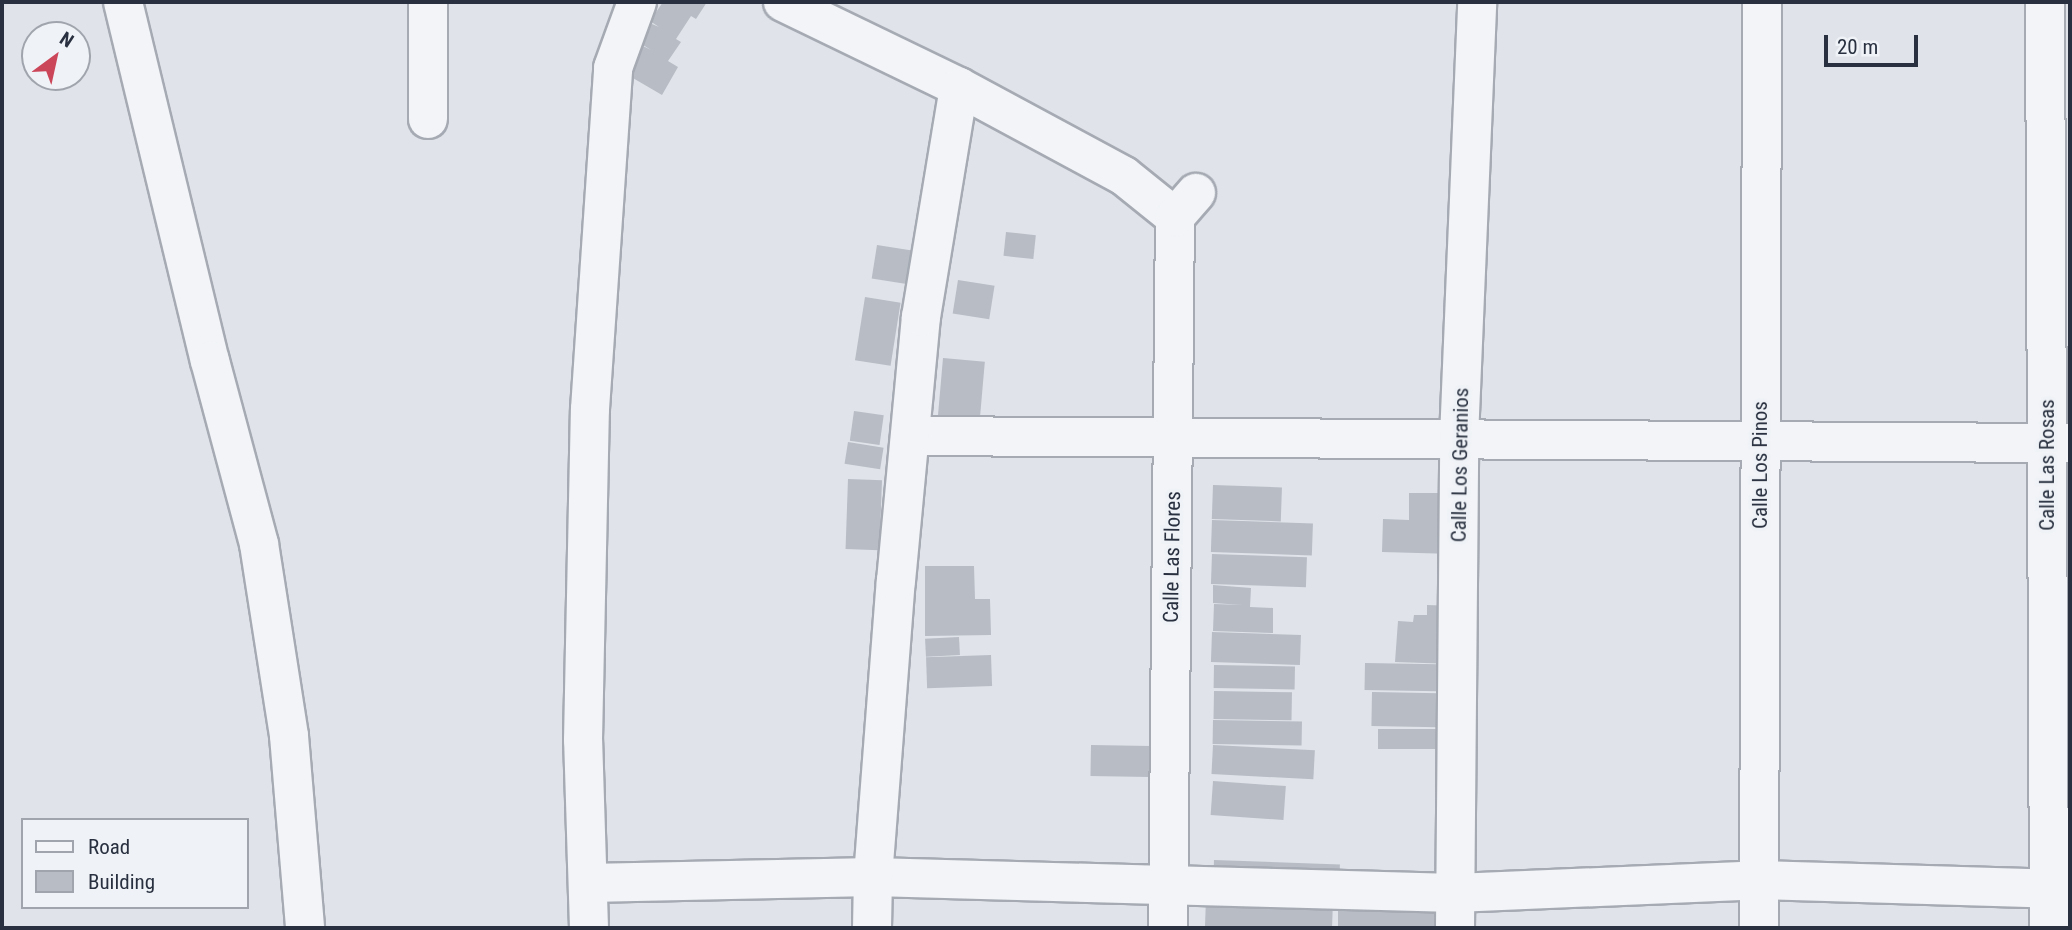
<!DOCTYPE html>
<html>
<head>
<meta charset="utf-8">
<style>
  body { margin:0 }
  #map { position:relative; width:2072px; height:930px; overflow:hidden; background:#e0e3e9; font-family:"Roboto Condensed",sans-serif }
  div>[style] { position:absolute }
  .building>* { inset:0; background:#b7bcc5; transform-origin:0 0 }
  .roads { filter:drop-shadow(2px 0 #a5aab3) drop-shadow(-2px 0 #a5aab3) drop-shadow(0 2px #a5aab3) drop-shadow(0 -2px #a5aab3) }
  .minor>* { height:38px; margin:-19px; padding:0 19px; transform-origin:19px; border-radius:19px; background:#f2f4f7 }
  span { translate:-50% -50%; white-space:nowrap; text-align:center; line-height:1.15; -webkit-text-stroke:7px #eff2f6; paint-order:stroke }
  .street-label { font-size:21px; color:#293140 }
  .frame { position:absolute; inset:0; border:4px solid #293140; pointer-events:none }
  .legend { position:absolute; left:21px; top:818px; width:228px; height:91px; box-sizing:border-box; background:#eff2f6; border:2px solid #a0a5ad; margin:0; padding:9px 12px; list-style:none; font-size:21px; color:#293140 }
  .legend li { display:flex; align-items:center; gap:14px; height:35px }
  .legend b { width:35px; border:2px solid #a0a5ad }
  .north { position:absolute; left:21px; top:21px; width:70px; height:70px; box-sizing:border-box; background:#eff2f6; border:2px solid #a0a5ad; border-radius:50%; rotate:33deg; font-size:19px; font-weight:700; line-height:28px; text-align:center; color:#293140 }
  .north::after { content:''; display:block; margin:auto; width:24px; height:32px; background:#cc465a; clip-path:polygon(50% 0,100% 100%,50% 72%,0 100%) }
  .scale { position:absolute; left:1824px; top:35px; width:94px; height:32px; box-sizing:border-box; border:4px solid #293140; border-top:0; padding-left:9px; font-size:21px; line-height:24px; white-space:nowrap; color:#293140; -webkit-text-stroke:5px #eff2f6; paint-order:stroke }
</style>
</head>
<body>
<div id="map">
  <div class="building">
    <i style="clip-path:polygon(663px 2px,707px 2px,696px 19px,691px 16px,676px 39px,681px 42px,668px 61px,678px 67px,662px 95px,626px 74px,643px 46px,651px 50px,640px 43px,652px 24px,659px 27px,650px 21px)"></i>
    <i style="left:1006px;top:232px;width:30px;height:24px;rotate:6deg"></i>
    <i style="left:877px;top:245px;width:37px;height:34px;rotate:9deg"></i>
    <i style="left:958px;top:280px;width:37px;height:34px;rotate:9deg"></i>
    <i style="left:865px;top:297px;width:36px;height:64px;rotate:9deg"></i>
    <i style="left:943px;top:358px;width:42px;height:69px;rotate:5deg"></i>
    <i style="left:854px;top:411px;width:30px;height:30px;rotate:8deg"></i>
    <i style="left:848px;top:442px;width:36px;height:22px;rotate:9deg"></i>
    <i style="left:848px;top:479px;width:34px;height:70px;rotate:2deg"></i>
    <i style="left:1213px;top:485px;width:69px;height:34px;rotate:2deg"></i>
    <i style="clip-path:polygon(1409px 493px,1454px 493px,1454px 554px,1382px 552px,1383px 519px,1409px 520px)"></i>
    <i style="left:1212px;top:520px;width:101px;height:32px;rotate:2deg"></i>
    <i style="left:1212px;top:554px;width:95px;height:30px;rotate:2deg"></i>
    <i style="clip-path:polygon(925px 566px,974px 566px,975px 599px,990px 599px,991px 635px,925px 636px)"></i>
    <i style="clip-path:polygon(1213px 585px,1251px 588px,1250px 607px,1273px 608px,1273px 633px,1213px 631px,1214px 604px,1243px 605px,1213px 603px)"></i>
    <i style="clip-path:polygon(1427px 605px,1454px 606px,1454px 664px,1395px 662px,1398px 621px,1413px 622px,1414px 615px,1427px 615px)"></i>
    <i style="left:1212px;top:632px;width:89px;height:30px;rotate:2deg"></i>
    <i style="left:959px;top:637px;width:18px;height:34px;rotate:87deg"></i>
    <i style="left:991px;top:655px;width:31px;height:65px;rotate:88deg"></i>
    <i style="left:1365px;top:663px;width:88px;height:27px;rotate:1deg"></i>
    <i style="left:1214px;top:665px;width:81px;height:23px;rotate:1deg"></i>
    <i style="left:1214px;top:691px;width:78px;height:28px;rotate:1deg"></i>
    <i style="left:1372px;top:692px;width:80px;height:34px;rotate:1deg"></i>
    <i style="left:1213px;top:720px;width:89px;height:24px;rotate:1deg"></i>
    <i style="left:1378px;top:729px;width:74px;height:20px"></i>
    <i style="left:1091px;top:745px;width:74px;height:31px;rotate:1deg"></i>
    <i style="left:1213px;top:745px;width:102px;height:29px;rotate:3deg"></i>
    <i style="left:1213px;top:781px;width:73px;height:34px;rotate:4deg"></i>
    <i style="left:1214px;top:860px;width:126px;height:23px;rotate:2deg"></i>
    <i style="left:1206px;top:898px;width:127px;height:30px;rotate:2deg"></i>
    <i style="left:1338px;top:905px;width:107px;height:23px"></i>
  </div>
  <div class="roads">
    <div class="minor">
      <i style="left:123px;top:2px;width:369px;rotate:76.4deg"></i>
      <i style="left:210px;top:361px;width:189px;rotate:75deg"></i>
      <i style="left:259px;top:544px;width:194px;rotate:81.1deg"></i>
      <i style="left:289px;top:736px;width:193px;rotate:85.2deg"></i>
      <i style="left:783px;top:2px;width:195px;rotate:25.8deg"></i>
      <i style="left:959px;top:87px;width:187px;rotate:28.3deg"></i>
      <i style="left:1124px;top:176px;width:65px;rotate:38.8deg"></i>
      <i style="left:2045px;top:2px;width:926px;rotate:89.75deg"></i>
      <i style="left:428px;top:119px;width:117px;rotate:-90deg"></i>
      <i style="left:910px;top:436px;width:1160px;rotate:0.35deg"></i>
      <i style="left:588px;top:883px;width:285px;rotate:-1.2deg"></i>
      <i style="left:873px;top:877px;width:582px;rotate:1.57deg"></i>
      <i style="left:1455px;top:893px;width:304px;rotate:-2.4deg"></i>
      <i style="left:1759px;top:880px;width:311px;rotate:1.7deg"></i>
      <i style="left:589px;top:928px;width:188px;rotate:-91.8deg"></i>
      <i style="left:583px;top:740px;width:331px;rotate:-88.8deg"></i>
      <i style="left:590px;top:409px;width:342px;rotate:-86.1deg"></i>
      <i style="left:613px;top:68px;width:70px;rotate:-70deg"></i>
      <i style="left:872px;top:928px;width:51px;rotate:-88.9deg"></i>
      <i style="left:873px;top:877px;width:297px;rotate:-85.6deg"></i>
      <i style="left:896px;top:581px;width:265px;rotate:-84.6deg"></i>
      <i style="left:921px;top:317px;width:233px;rotate:-80.6deg"></i>
      <i style="left:1168px;top:928px;width:711px;rotate:-89.44deg"></i>
      <i style="left:1175px;top:217px;width:32px;rotate:-49deg"></i>
      <i style="left:1455px;top:928px;width:490px;rotate:-89.5deg"></i>
      <i style="left:1459px;top:438px;width:436px;rotate:-87.6deg"></i>
      <i style="left:1759px;top:928px;width:926px;rotate:-89.81deg"></i>
    </div>
  </div>
  <div class="street-label">
    <span style="left:1460px;top:465px;rotate:-89deg">Calle Los Geranios</span>
    <span style="left:1760px;top:465px;rotate:-90deg">Calle Los Pinos</span>
    <span style="left:2047px;top:465px;rotate:-90deg">Calle Las Rosas</span>
    <span style="left:1172px;top:557px;rotate:-89deg">Calle Las Flores</span>
  </div>
  <div class="frame"></div>
  <ul class="legend">
  <li><b style="height:9px;background:#f2f4f7"></b>Road</li>
  <li><b style="height:19px;background:#b7bcc5"></b>Building</li>
  </ul>
  <div class="north">N</div>
  <div class="scale">20 m</div>
</div>
</body>
</html>
